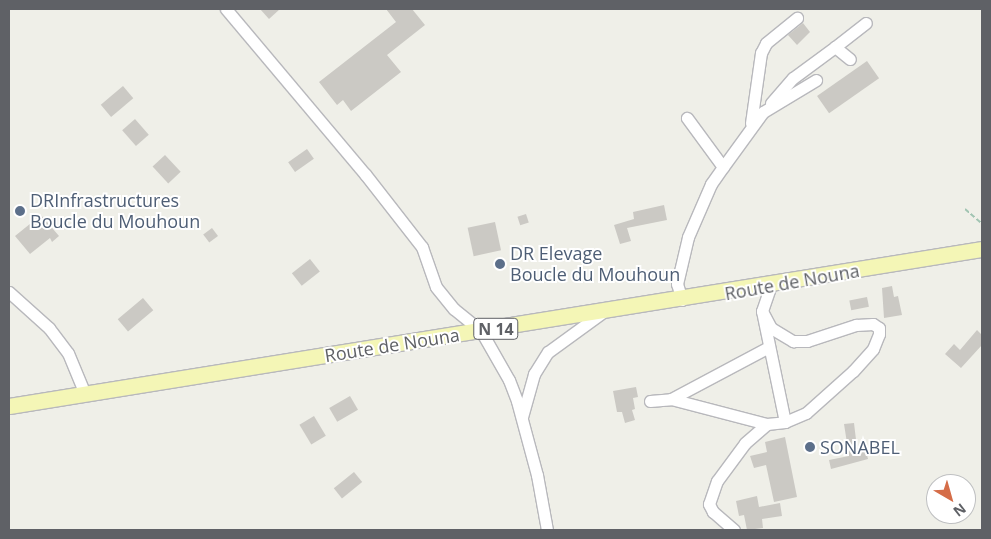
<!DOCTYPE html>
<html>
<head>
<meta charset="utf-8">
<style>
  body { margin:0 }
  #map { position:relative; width:991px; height:539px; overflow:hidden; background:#efefe8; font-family:"Open Sans",sans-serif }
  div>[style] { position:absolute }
  .building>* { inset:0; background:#cbc9c4; transform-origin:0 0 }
  .path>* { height:2px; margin-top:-1px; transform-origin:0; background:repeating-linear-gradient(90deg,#a1c4b2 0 5px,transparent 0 7.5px) }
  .roads { filter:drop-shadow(1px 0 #b8b8bc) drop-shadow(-1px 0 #b8b8bc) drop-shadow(0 1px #b8b8bc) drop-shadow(0 -1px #b8b8bc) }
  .minor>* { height:11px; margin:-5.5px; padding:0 5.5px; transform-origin:5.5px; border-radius:5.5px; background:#fff }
  .major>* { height:15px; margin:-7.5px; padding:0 7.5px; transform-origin:7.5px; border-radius:7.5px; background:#f4f6b6 }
  .dots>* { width:14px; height:14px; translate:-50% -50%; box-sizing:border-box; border:2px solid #fff; border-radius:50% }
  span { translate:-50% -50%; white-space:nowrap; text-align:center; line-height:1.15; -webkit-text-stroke:4px #fff; paint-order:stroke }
  .shield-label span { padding:1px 4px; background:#fff; border:1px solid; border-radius:4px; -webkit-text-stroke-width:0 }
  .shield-label { font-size:16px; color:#5f6166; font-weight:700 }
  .service-label { font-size:18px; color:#4e5e75 }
  .left { translate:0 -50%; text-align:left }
  .street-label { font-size:18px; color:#5f6166 }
  .frame { position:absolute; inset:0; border:10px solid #5f6166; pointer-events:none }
  .north { position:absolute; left:926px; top:474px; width:50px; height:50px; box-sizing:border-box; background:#fff; border:1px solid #bfc0c2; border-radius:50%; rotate:142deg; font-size:14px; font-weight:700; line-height:20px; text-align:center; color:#5f6166 }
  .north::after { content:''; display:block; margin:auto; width:18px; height:22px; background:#d56d48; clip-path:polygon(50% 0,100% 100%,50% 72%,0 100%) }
</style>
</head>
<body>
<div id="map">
  <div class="building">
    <i style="clip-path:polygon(260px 9px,280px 9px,269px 19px)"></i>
    <i style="clip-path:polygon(386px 9px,412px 9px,425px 25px,387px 55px,401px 72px,351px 111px,343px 100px,337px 105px,319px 82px,396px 22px)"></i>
    <i style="clip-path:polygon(803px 23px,810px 32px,797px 45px,788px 35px)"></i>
    <i style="left:867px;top:61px;width:21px;height:61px;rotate:55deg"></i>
    <i style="left:123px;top:86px;width:16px;height:29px;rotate:50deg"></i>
    <i style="left:135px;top:119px;width:21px;height:17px;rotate:49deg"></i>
    <i style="left:307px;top:149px;width:12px;height:23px;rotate:55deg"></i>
    <i style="left:165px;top:155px;width:23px;height:17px;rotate:47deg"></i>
    <i style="clip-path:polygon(664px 205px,667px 220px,627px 228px,631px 241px,620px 244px,614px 225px,634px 219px,633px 212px)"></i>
    <i style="left:526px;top:214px;width:9px;height:9px;rotate:72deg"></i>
    <i style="clip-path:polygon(41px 215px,59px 236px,52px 242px,50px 238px,30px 254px,15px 236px)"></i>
    <i style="left:495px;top:222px;width:29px;height:28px;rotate:78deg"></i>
    <i style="left:212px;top:228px;width:10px;height:11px;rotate:53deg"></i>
    <i style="left:310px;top:259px;width:16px;height:23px;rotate:52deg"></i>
    <i style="clip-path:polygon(892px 286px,894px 297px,898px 296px,902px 315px,884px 318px,882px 288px)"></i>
    <i style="left:867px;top:297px;width:10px;height:18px;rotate:79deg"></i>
    <i style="left:143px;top:298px;width:16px;height:33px;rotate:50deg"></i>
    <i style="clip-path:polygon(977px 330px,982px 335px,982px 345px,961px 368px,945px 354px,954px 344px,960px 350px)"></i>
    <i style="clip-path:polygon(636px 387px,638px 397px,633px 398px,635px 409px,632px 410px,635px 420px,625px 423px,622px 412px,617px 412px,613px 391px)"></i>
    <i style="left:350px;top:396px;width:16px;height:24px;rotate:60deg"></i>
    <i style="left:314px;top:416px;width:23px;height:17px;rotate:59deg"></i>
    <i style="clip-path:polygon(854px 423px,857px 448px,865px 447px,868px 459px,831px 469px,829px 460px,849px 456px,844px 424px)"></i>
    <i style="clip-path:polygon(785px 437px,797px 497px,774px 502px,766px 465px,754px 468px,750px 456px,767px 452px,765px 442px)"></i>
    <i style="left:354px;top:472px;width:13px;height:26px;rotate:51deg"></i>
    <i style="clip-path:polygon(757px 496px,759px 507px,780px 503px,782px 516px,762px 519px,763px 528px,747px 530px,744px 515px,739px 516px,736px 501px)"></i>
  </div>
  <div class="path">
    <i style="left:965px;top:209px;width:23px;rotate:41deg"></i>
  </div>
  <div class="roads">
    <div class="minor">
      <i style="left:226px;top:9px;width:216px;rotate:49.9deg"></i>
      <i style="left:365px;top:174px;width:93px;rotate:52deg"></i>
      <i style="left:422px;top:247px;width:42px;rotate:70.7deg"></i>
      <i style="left:436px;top:287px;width:28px;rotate:51deg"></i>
      <i style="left:454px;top:309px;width:35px;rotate:39deg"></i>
      <i style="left:481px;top:331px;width:56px;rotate:60.3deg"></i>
      <i style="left:509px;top:380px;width:22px;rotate:69deg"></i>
      <i style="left:517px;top:401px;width:77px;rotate:74.9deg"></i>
      <i style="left:537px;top:475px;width:56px;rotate:79.7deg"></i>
      <i style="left:835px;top:47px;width:39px;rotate:-38deg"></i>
      <i style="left:771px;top:103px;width:33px;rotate:-49deg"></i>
      <i style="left:793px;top:78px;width:52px;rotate:-36.4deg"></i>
      <i style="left:835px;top:47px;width:19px;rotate:39deg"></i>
      <i style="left:751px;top:123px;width:71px;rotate:-81.9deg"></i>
      <i style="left:761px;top:53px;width:11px;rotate:-63deg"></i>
      <i style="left:766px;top:43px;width:40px;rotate:-39deg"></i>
      <i style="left:723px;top:167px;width:68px;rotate:-54deg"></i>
      <i style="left:763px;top:112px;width:62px;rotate:-31.1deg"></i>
      <i style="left:9px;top:292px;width:54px;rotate:42deg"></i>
      <i style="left:49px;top:328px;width:31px;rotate:53deg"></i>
      <i style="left:68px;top:353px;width:44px;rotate:67.5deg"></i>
      <i style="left:682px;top:300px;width:17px;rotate:-107deg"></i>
      <i style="left:677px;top:284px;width:48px;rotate:-76.8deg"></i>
      <i style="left:688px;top:237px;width:58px;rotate:-66.5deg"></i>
      <i style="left:711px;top:184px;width:21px;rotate:-55deg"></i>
      <i style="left:723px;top:167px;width:61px;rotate:-126.3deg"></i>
      <i style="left:762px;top:311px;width:19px;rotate:62deg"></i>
      <i style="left:771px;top:328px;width:26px;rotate:31deg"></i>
      <i style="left:793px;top:341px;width:14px"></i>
      <i style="left:807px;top:341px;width:52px;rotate:-18.1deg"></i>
      <i style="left:856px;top:325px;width:17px;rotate:-3deg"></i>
      <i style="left:873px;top:324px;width:7px;rotate:34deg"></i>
      <i style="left:879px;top:328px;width:6px;rotate:90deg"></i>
      <i style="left:879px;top:334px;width:16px;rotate:112deg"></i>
      <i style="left:873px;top:349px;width:30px;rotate:132deg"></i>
      <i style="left:853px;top:371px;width:63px;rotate:138.2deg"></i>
      <i style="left:806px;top:413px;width:23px;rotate:157deg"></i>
      <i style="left:785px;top:422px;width:113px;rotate:-101.7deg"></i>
      <i style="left:762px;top:311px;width:28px;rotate:-71deg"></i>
      <i style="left:671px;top:399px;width:99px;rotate:14.6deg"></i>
      <i style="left:650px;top:401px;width:21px;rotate:-5deg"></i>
      <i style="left:671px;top:399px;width:111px;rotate:-28deg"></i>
      <i style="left:522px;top:417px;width:45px;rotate:-74.4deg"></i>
      <i style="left:534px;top:374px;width:26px;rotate:-58deg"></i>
      <i style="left:548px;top:352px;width:68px;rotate:-36deg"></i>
      <i style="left:734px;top:530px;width:28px;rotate:-139deg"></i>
      <i style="left:713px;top:512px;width:9px;rotate:-117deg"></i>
      <i style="left:709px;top:504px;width:24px;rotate:-71deg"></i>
      <i style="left:717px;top:481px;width:47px;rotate:-53.6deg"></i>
      <i style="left:745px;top:443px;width:29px;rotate:-41deg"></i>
      <i style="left:767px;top:424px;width:18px;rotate:-6deg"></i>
    </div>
    <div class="major">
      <i style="left:9px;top:406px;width:986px;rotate:-9.17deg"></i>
    </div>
  </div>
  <div class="dots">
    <i style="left:20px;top:211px;background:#5c6f8a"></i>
    <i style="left:500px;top:264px;background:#5c6f8a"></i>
    <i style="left:810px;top:447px;background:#5c6f8a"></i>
  </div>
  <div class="shield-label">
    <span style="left:496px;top:329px">N 14</span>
  </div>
  <div class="service-label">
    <span class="left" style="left:30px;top:211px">DRInfrastructures<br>Boucle du Mouhoun</span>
    <span class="left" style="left:510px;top:264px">DR Elevage<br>Boucle du Mouhoun</span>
    <span class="left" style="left:820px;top:447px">SONABEL</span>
  </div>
  <div class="street-label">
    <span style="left:792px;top:282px;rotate:-10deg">Route de Nouna</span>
    <span style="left:392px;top:345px;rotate:-9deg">Route de Nouna</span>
  </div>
  <div class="frame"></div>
  <div class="north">N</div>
</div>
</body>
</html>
